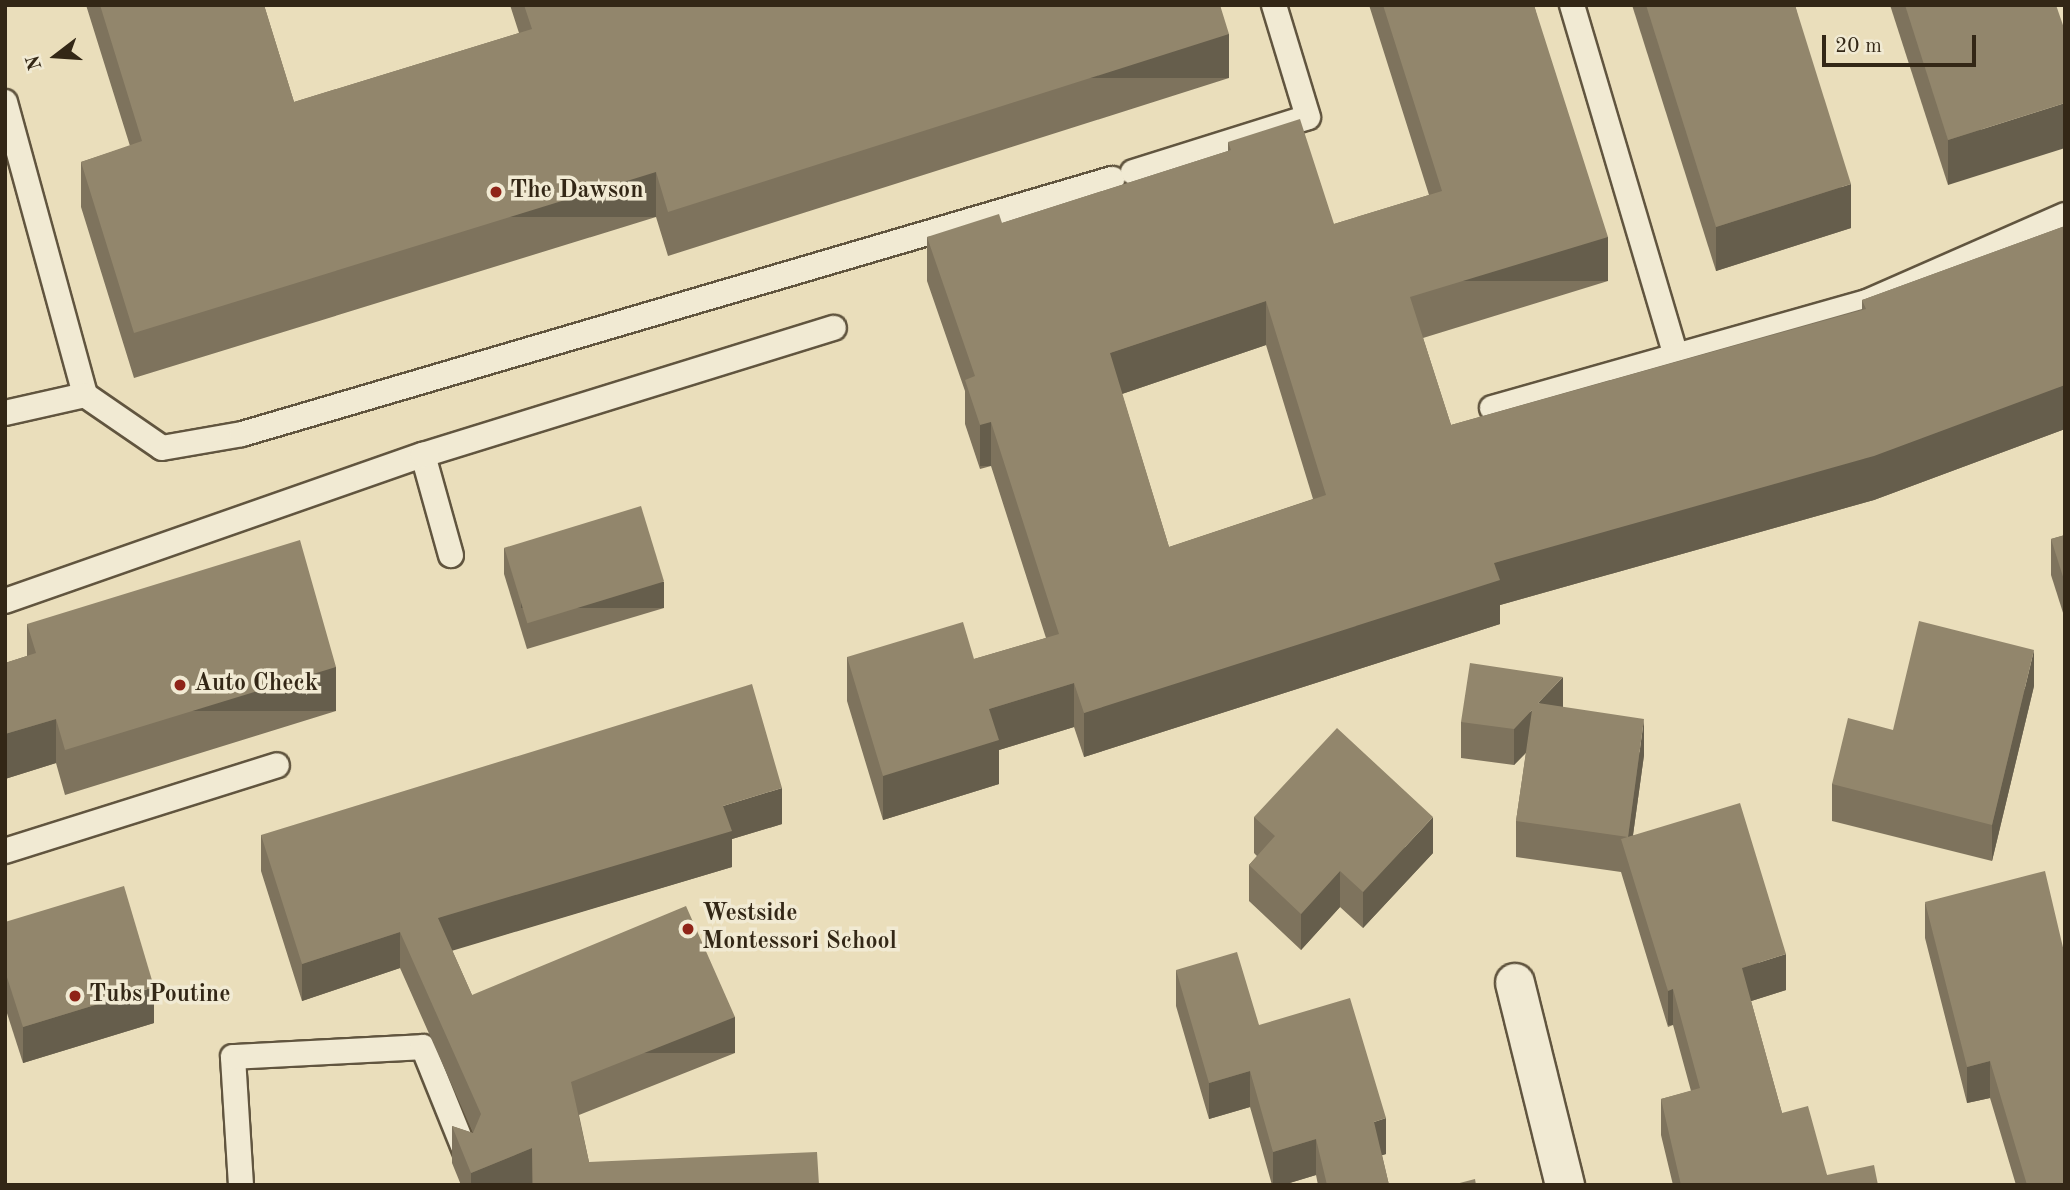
<!DOCTYPE html>
<html>
<head>
<meta charset="utf-8">
<style>
  body { margin:0 }
  #map { position:relative; width:2070px; height:1190px; overflow:hidden; background:#eadebb; font-family:"Old Standard TT",serif }
  div>[style] { position:absolute }
  .roads { filter:drop-shadow(2px 0 #61553f) drop-shadow(-2px 0 #61553f) drop-shadow(0 2px #61553f) drop-shadow(0 -2px #61553f) }
  .service>* { height:24px; margin:-12px; padding:0 12px; transform-origin:12px; border-radius:12px; background:#f1ead3 }
  .minor>* { height:38px; margin:-19px; padding:0 19px; transform-origin:19px; border-radius:19px; background:#f1ead3 }
  .wall>* { inset:0; background:#7e735d }
  .shaded-wall>* { inset:0; background:#665e4c; transform-origin:0 0 }
  .building>* { inset:0; background:#92866c; transform-origin:0 0 }
  .dots>* { width:19px; height:19px; translate:-50% -50%; box-sizing:border-box; border:4px solid #f1ead3; border-radius:50% }
  span { translate:-50% -50%; white-space:nowrap; text-align:center; line-height:1.15; -webkit-text-stroke:7px #f1ead3; paint-order:stroke }
  .poi-label { font-size:24px; color:#332716; font-weight:700 }
  .left { translate:0 -50%; text-align:left }
  .frame { position:absolute; inset:0; border:7px solid #332716; pointer-events:none }
  .north { position:absolute; left:21px; top:21px; width:70px; height:70px; -webkit-text-stroke:5px #f1ead3; paint-order:stroke; rotate:253deg; font-size:19px; font-weight:700; line-height:28px; text-align:center; color:#332716 }
  .north::after { content:''; display:block; margin:auto; width:24px; height:32px; background:#332716; clip-path:polygon(50% 0,100% 100%,50% 72%,0 100%) }
  .scale { position:absolute; left:1822px; top:35px; width:154px; height:32px; box-sizing:border-box; border:4px solid #332716; border-top:0; padding-left:9px; font-size:21px; line-height:24px; white-space:nowrap; color:#332716; -webkit-text-stroke:5px #f1ead3; paint-order:stroke }
</style>
</head>
<body>
<div id="map">
  <div class="roads">
    <div class="service">
      <i style="left:1572px;top:5px;width:362px;rotate:73.5deg"></i>
      <i style="left:5px;top:102px;width:304px;rotate:74.7deg"></i>
      <i style="left:85px;top:395px;width:93px;rotate:34.5deg"></i>
      <i style="left:162px;top:448px;width:81px;rotate:-9.9deg"></i>
      <i style="left:242px;top:434px;width:907px;rotate:-16.34deg"></i>
      <i style="left:1133px;top:172px;width:183px;rotate:-17.4deg"></i>
      <i style="left:1308px;top:117px;width:117px;rotate:-106.9deg"></i>
      <i style="left:1492px;top:408px;width:390px;rotate:-15.8deg"></i>
      <i style="left:1867px;top:302px;width:216px;rotate:-23.7deg"></i>
      <i style="left:5px;top:413px;width:82px;rotate:-12.7deg"></i>
      <i style="left:423px;top:455px;width:104px;rotate:74.4deg"></i>
      <i style="left:5px;top:601px;width:443px;rotate:-19.3deg"></i>
      <i style="left:423px;top:455px;width:430px;rotate:-17.2deg"></i>
      <i style="left:5px;top:851px;width:285px;rotate:-17.5deg"></i>
      <i style="left:241px;top:1185px;width:128px;rotate:-93.6deg"></i>
      <i style="left:233px;top:1057px;width:190px;rotate:-3deg"></i>
      <i style="left:423px;top:1047px;width:118px;rotate:68deg"></i>
    </div>
    <div class="minor">
      <i style="left:1515px;top:983px;width:208px;rotate:76.1deg"></i>
    </div>
  </div>
  <div class="wall">
    <i style="clip-path:polygon(86px 5px,264px 5px,294px 102px,519px 33px,510px 5px,1220px 5px,1229px 78px,668px 256px,656px 217px,134px 378px,81px 207px,81px 162px,130px 146px)"></i>
    <i style="clip-path:polygon(evenodd,1369px 5px,1534px 5px,1608px 281px,1423px 338px,1451px 425px,1862px 309px,1862px 300px,2065px 226px,2065px 429px,1874px 500px,1500px 605px,1500px 624px,1084px 757px,1074px 727px,999px 750px,999px 784px,883px 820px,847px 701px,847px 657px,974px 659px,1046px 638px,991px 466px,980px 469px,965px 424px,965px 391px,927px 281px,927px 237px,1002px 223px,1228px 151px,1228px 142px,1334px 224px,1429px 195px,1369px 5px,1266px 345px,1313px 499px,1169px 547px,1122px 394px,1266px 345px)"></i>
    <i style="clip-path:polygon(1632px 5px,1795px 5px,1851px 228px,1716px 271px)"></i>
    <i style="clip-path:polygon(1890px 5px,2056px 5px,1948px 185px)"></i>
    <i style="clip-path:polygon(2065px 535px,2065px 619px,2051px 575px,2051px 539px)"></i>
    <i style="clip-path:polygon(504px 548px,664px 608px,527px 649px,504px 574px)"></i>
    <i style="clip-path:polygon(27px 624px,336px 711px,65px 795px,56px 763px,5px 779px,5px 663px,27px 656px)"></i>
    <i style="clip-path:polygon(2034px 686px,1992px 861px,1832px 821px,1832px 784px,1893px 730px)"></i>
    <i style="clip-path:polygon(1563px 707px,1644px 755px,1633px 835px,1786px 990px,1751px 1001px,1782px 1113px,1827px 1175px,1878px 1185px,1673px 1185px,1661px 1135px,1661px 1099px,1691px 1091px,1673px 1025px,1668px 1027px,1621px 872px,1516px 857px,1516px 821px,1526px 753px,1514px 765px,1461px 758px,1461px 722px)"></i>
    <i style="clip-path:polygon(1254px 817px,1433px 853px,1363px 928px,1340px 907px,1301px 950px,1249px 901px,1249px 865px,1257px 856px,1254px 853px)"></i>
    <i style="clip-path:polygon(782px 824px,732px 839px,732px 867px,452px 950px,472px 995px,735px 1053px,579px 1115px,589px 1162px,819px 1185px,532px 1185px,532px 1184px,461px 1185px,452px 1163px,452px 1126px,473px 1133px,400px 968px,302px 1001px,261px 871px,261px 835px)"></i>
    <i style="clip-path:polygon(1925px 902px,2065px 1185px,2016px 1185px,1990px 1098px,1967px 1103px,1925px 938px)"></i>
    <i style="clip-path:polygon(5px 922px,154px 1023px,23px 1063px,5px 1007px)"></i>
    <i style="clip-path:polygon(1176px 970px,1259px 1025px,1386px 1154px,1382px 1155px,1389px 1185px,1318px 1185px,1316px 1175px,1283px 1185px,1272px 1185px,1250px 1107px,1209px 1119px,1176px 1006px)"></i>
  </div>
  <div class="shaded-wall">
    <i style="left:1229px;top:34px;width:44px;height:589px;rotate:90deg"></i>
    <i style="clip-path:polygon(2065px 103px,2065px 148px,1948px 185px,1948px 140px)"></i>
    <i style="left:656px;top:172px;width:45px;height:546px;rotate:90deg"></i>
    <i style="clip-path:polygon(1851px 184px,1851px 228px,1716px 271px,1716px 227px)"></i>
    <i style="left:1608px;top:237px;width:44px;height:207px;rotate:90deg"></i>
    <i style="clip-path:polygon(1266px 301px,1266px 345px,1110px 398px,1110px 353px)"></i>
    <i style="clip-path:polygon(2065px 385px,2065px 429px,1874px 500px,1500px 605px,1500px 624px,1084px 757px,1084px 713px,1494px 563px)"></i>
    <i style="left:991px;top:422px;width:44px;height:11px;rotate:90deg"></i>
    <i style="left:664px;top:582px;width:26px;height:143px;rotate:90deg"></i>
    <i style="clip-path:polygon(2034px 650px,2034px 686px,1992px 861px,1992px 825px)"></i>
    <i style="left:336px;top:667px;width:44px;height:283px;rotate:90deg"></i>
    <i style="clip-path:polygon(1563px 677px,1563px 713px,1538px 703px)"></i>
    <i style="clip-path:polygon(1074px 683px,1074px 727px,999px 750px,999px 784px,883px 820px,883px 776px,989px 709px)"></i>
    <i style="clip-path:polygon(1532px 710px,1532px 746px,1514px 765px,1514px 729px)"></i>
    <i style="clip-path:polygon(56px 719px,56px 763px,5px 779px,5px 734px)"></i>
    <i style="clip-path:polygon(1644px 719px,1644px 755px,1629px 864px,1628px 837px)"></i>
    <i style="clip-path:polygon(782px 788px,782px 824px,732px 839px,732px 867px,438px 955px,438px 918px,723px 806px)"></i>
    <i style="clip-path:polygon(1433px 817px,1433px 853px,1363px 928px,1363px 892px)"></i>
    <i style="clip-path:polygon(1340px 871px,1340px 907px,1301px 950px,1301px 914px)"></i>
    <i style="clip-path:polygon(400px 932px,400px 968px,302px 1001px,302px 964px)"></i>
    <i style="clip-path:polygon(1786px 954px,1786px 990px,1742px 1004px,1742px 968px)"></i>
    <i style="clip-path:polygon(154px 987px,154px 1023px,23px 1063px,23px 1027px)"></i>
    <i style="left:1673px;top:989px;width:36px;height:5px;rotate:90deg"></i>
    <i style="left:735px;top:1017px;width:36px;height:176px;rotate:90deg"></i>
    <i style="clip-path:polygon(1990px 1061px,1990px 1098px,1967px 1103px,1967px 1067px)"></i>
    <i style="clip-path:polygon(1250px 1071px,1250px 1107px,1209px 1119px,1209px 1083px)"></i>
    <i style="clip-path:polygon(1386px 1118px,1386px 1154px,1374px 1158px,1374px 1122px)"></i>
    <i style="clip-path:polygon(1316px 1139px,1316px 1175px,1283px 1185px,1273px 1185px,1273px 1152px)"></i>
    <i style="clip-path:polygon(532px 1148px,532px 1184px,471px 1185px,471px 1173px)"></i>
  </div>
  <div class="building">
    <i style="clip-path:polygon(100px 5px,264px 5px,294px 102px,532px 29px,524px 5px,1220px 5px,1229px 34px,668px 212px,656px 172px,134px 333px,81px 162px,142px 141px)"></i>
    <i style="clip-path:polygon(evenodd,1383px 5px,1534px 5px,1608px 237px,1410px 297px,1451px 425px,1866px 309px,1862px 300px,2065px 226px,2065px 385px,1874px 456px,1494px 563px,1500px 580px,1084px 713px,1074px 683px,989px 709px,999px 740px,883px 776px,847px 657px,963px 622px,974px 659px,1059px 634px,991px 422px,980px 425px,965px 380px,975px 376px,927px 237px,999px 214px,1002px 223px,1231px 150px,1228px 142px,1300px 119px,1334px 224px,1442px 191px,1383px 5px,1266px 301px,1326px 495px,1169px 547px,1110px 353px,1266px 301px)"></i>
    <i style="clip-path:polygon(1646px 5px,1795px 5px,1851px 184px,1716px 227px)"></i>
    <i style="clip-path:polygon(1905px 5px,2056px 5px,2065px 31px,2065px 103px,1948px 140px)"></i>
    <i style="left:641px;top:506px;width:79px;height:143px;rotate:73deg"></i>
    <i style="clip-path:polygon(2065px 535px,2065px 583px,2051px 539px)"></i>
    <i style="clip-path:polygon(300px 540px,336px 667px,65px 750px,56px 719px,5px 734px,5px 663px,36px 653px,27px 624px)"></i>
    <i style="clip-path:polygon(1919px 621px,2034px 650px,1992px 825px,1832px 784px,1848px 718px,1893px 730px)"></i>
    <i style="clip-path:polygon(1470px 663px,1563px 677px,1538px 703px,1644px 719px,1628px 837px,1516px 821px,1532px 710px,1514px 729px,1461px 722px)"></i>
    <i style="clip-path:polygon(752px 684px,782px 788px,723px 806px,732px 831px,438px 918px,472px 995px,686px 906px,735px 1017px,571px 1082px,589px 1162px,817px 1152px,819px 1185px,533px 1185px,532px 1148px,471px 1173px,452px 1126px,473px 1133px,481px 1114px,400px 932px,302px 964px,261px 835px)"></i>
    <i style="clip-path:polygon(1337px 728px,1433px 817px,1363px 892px,1340px 871px,1301px 914px,1249px 865px,1275px 836px,1254px 817px)"></i>
    <i style="clip-path:polygon(1740px 803px,1786px 954px,1742px 968px,1782px 1113px,1808px 1106px,1827px 1175px,1874px 1165px,1878px 1185px,1681px 1185px,1661px 1099px,1700px 1088px,1673px 989px,1668px 991px,1621px 839px)"></i>
    <i style="clip-path:polygon(2045px 871px,2065px 956px,2065px 1185px,2027px 1185px,1990px 1061px,1967px 1067px,1925px 902px)"></i>
    <i style="clip-path:polygon(124px 886px,154px 987px,23px 1027px,5px 971px,5px 922px)"></i>
    <i style="clip-path:polygon(1237px 952px,1259px 1025px,1350px 998px,1386px 1118px,1374px 1122px,1389px 1185px,1327px 1185px,1316px 1139px,1273px 1152px,1250px 1071px,1209px 1083px,1176px 970px)"></i>
    <i style="clip-path:polygon(1475px 1179px,1476px 1185px,1452px 1185px)"></i>
  </div>
  <div class="dots">
    <i style="left:496px;top:192px;background:#8f2418"></i>
    <i style="left:180px;top:685px;background:#8f2418"></i>
    <i style="left:688px;top:929px;background:#8f2418"></i>
    <i style="left:75px;top:996px;background:#8f2418"></i>
  </div>
  <div class="poi-label">
    <span class="left" style="left:510px;top:192px">The Dawson</span>
    <span class="left" style="left:194px;top:685px">Auto Check</span>
    <span class="left" style="left:702px;top:929px">Westside<br>Montessori School</span>
    <span class="left" style="left:89px;top:996px">Tubs Poutine</span>
  </div>
  <div class="frame"></div>
  <div class="north">N</div>
  <div class="scale">20 m</div>
</div>
</body>
</html>
